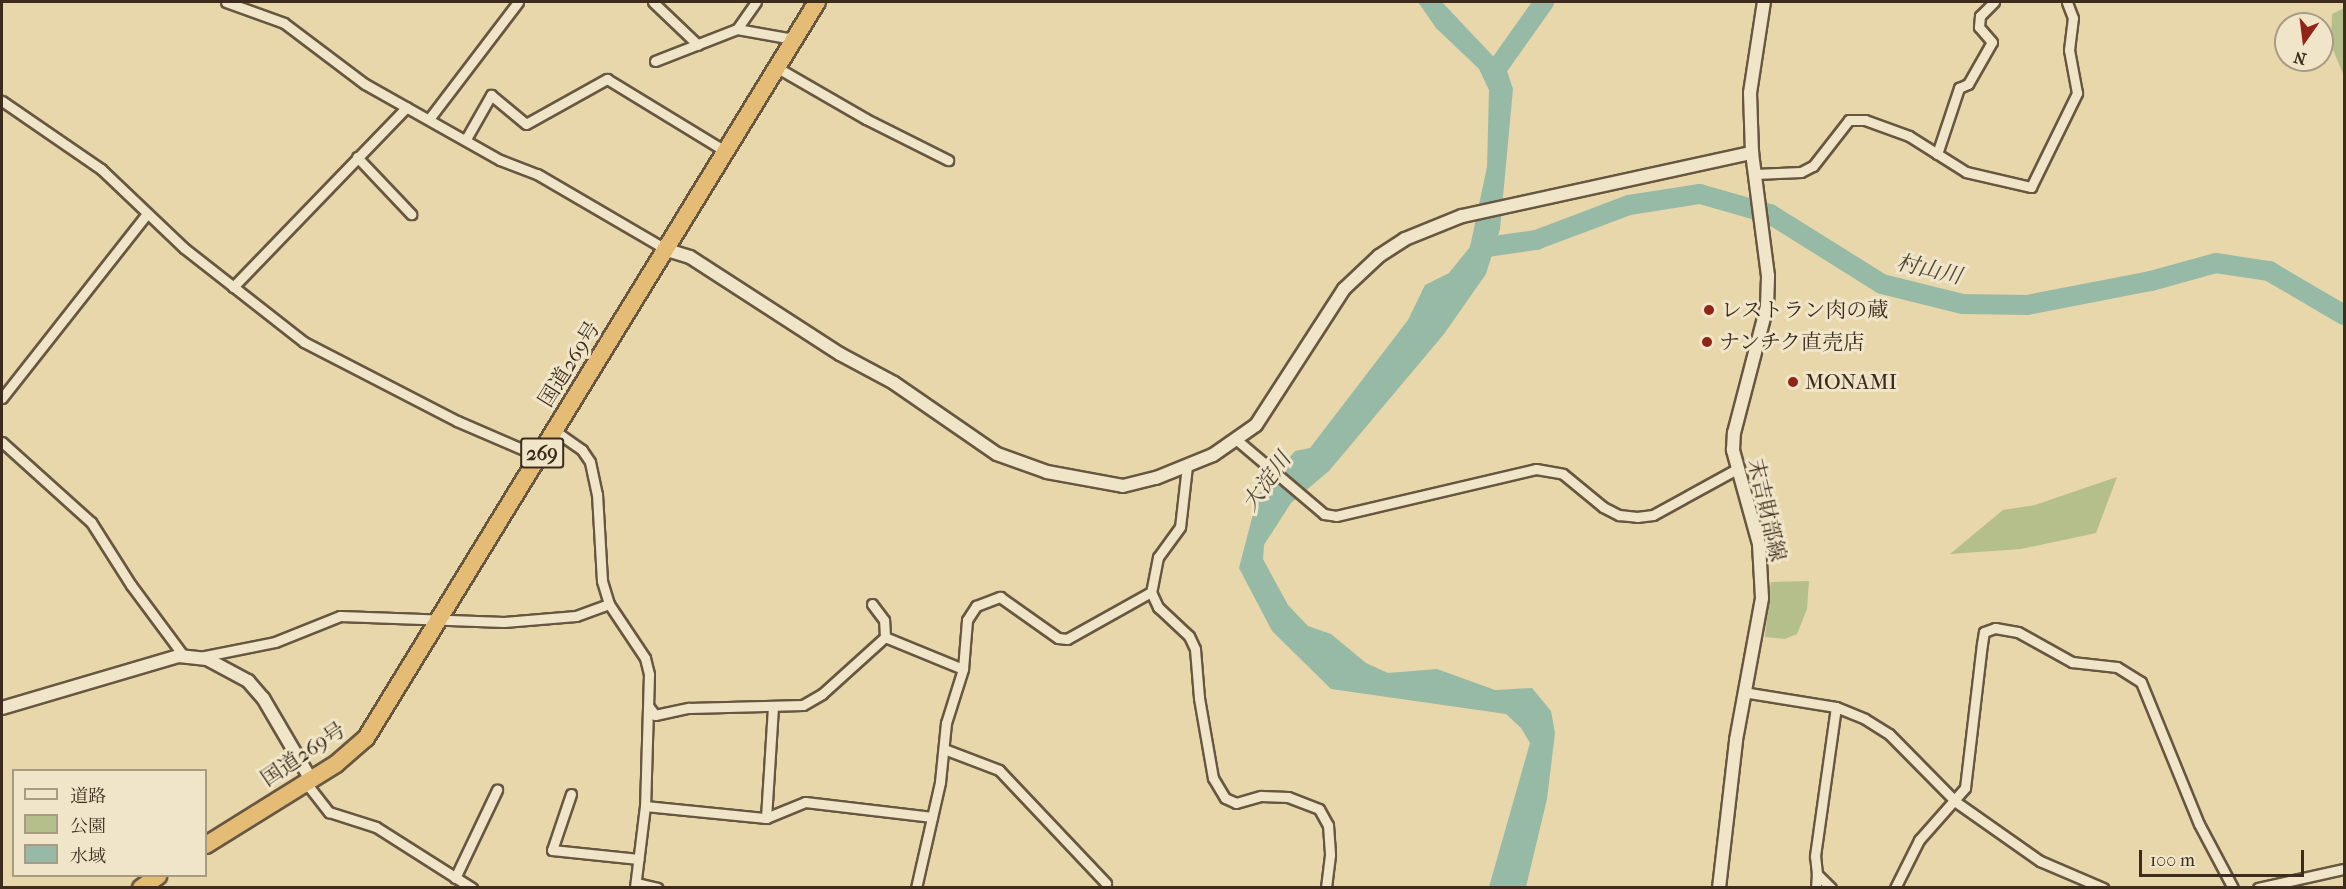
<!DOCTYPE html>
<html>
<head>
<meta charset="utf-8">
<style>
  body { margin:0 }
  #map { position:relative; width:2346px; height:889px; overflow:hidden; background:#e8d7ab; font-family:"IM FELL French Canon","Noto Serif JP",serif }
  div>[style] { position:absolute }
  .green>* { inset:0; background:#b4bf8b }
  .water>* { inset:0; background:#97baa7 }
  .river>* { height:20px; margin:-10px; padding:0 10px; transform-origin:10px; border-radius:10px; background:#97baa7 }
  .roads { filter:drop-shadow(2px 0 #685740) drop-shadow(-2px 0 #685740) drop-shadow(0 2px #685740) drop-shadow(0 -2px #685740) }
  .street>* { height:9px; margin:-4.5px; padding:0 4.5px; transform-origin:4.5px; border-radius:4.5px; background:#f0e5c8 }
  .secondary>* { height:12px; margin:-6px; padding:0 6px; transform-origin:6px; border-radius:6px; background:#f0e5c8 }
  .highway>* { height:16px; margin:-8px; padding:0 8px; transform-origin:8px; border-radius:8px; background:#e4bc76 }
  .dots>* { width:16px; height:16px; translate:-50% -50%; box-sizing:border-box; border:3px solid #f0e5c8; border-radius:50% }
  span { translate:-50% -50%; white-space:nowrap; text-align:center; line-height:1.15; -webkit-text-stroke:6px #f0e5c8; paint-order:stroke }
  .shield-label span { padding:2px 4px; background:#f0e5c8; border:2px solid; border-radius:4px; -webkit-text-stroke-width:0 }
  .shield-label { font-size:20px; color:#3d2c1d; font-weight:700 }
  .poi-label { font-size:21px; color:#3d2c1d }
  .left { translate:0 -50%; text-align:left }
  .street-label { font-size:21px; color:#3d2c1d }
  .water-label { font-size:22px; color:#4f4839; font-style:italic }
  .frame { position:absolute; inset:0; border:3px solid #3d2c1d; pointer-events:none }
  .legend { position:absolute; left:12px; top:769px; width:195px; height:108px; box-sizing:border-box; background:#f0e5c8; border:2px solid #a89b84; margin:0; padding:8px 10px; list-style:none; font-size:18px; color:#3d2c1d }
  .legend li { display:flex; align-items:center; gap:12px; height:30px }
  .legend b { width:30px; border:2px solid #a89b84 }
  .north { position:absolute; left:2274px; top:12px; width:60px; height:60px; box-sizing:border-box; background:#f0e5c8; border:2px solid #a89b84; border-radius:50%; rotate:194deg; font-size:16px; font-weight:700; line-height:24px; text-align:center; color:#3d2c1d }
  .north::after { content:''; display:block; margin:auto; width:21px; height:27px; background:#8f2418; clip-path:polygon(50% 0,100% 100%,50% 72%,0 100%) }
  .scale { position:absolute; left:2139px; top:850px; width:165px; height:27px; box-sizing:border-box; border:3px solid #3d2c1d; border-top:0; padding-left:8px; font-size:18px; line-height:21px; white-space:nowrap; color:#3d2c1d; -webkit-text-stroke:4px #f0e5c8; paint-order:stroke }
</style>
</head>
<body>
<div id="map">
  <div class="green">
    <i style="clip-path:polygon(2344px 8px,2344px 76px,2331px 45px,2332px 14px)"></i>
    <i style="clip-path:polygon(2117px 477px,2096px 533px,2021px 549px,1950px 554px,2003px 510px,2035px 505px)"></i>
    <i style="clip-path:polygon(1809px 581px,1807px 609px,1797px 634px,1785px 639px,1765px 637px,1771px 582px)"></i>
  </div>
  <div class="water">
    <i style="clip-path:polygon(1418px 2px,1442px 2px,1507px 71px,1513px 89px,1500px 229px,1486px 274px,1444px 334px,1329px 471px,1291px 503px,1264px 545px,1263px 559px,1288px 605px,1308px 626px,1331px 634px,1366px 663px,1388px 673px,1437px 669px,1495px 690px,1532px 688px,1551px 711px,1555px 733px,1547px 799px,1526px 887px,1489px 887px,1530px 743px,1521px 728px,1506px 714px,1331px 689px,1272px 631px,1239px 568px,1258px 495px,1295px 451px,1310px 448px,1408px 320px,1425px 285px,1449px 273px,1470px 247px,1487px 167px,1489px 90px,1479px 69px,1436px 28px)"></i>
  </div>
  <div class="river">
    <i style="left:1498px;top:67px;width:80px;rotate:-54.7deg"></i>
    <i style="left:1480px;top:248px;width:57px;rotate:-8.1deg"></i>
    <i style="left:1536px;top:240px;width:99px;rotate:-20.6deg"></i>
    <i style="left:1629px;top:205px;width:72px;rotate:-8.8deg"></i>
    <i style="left:1700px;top:194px;width:73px;rotate:15.9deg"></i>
    <i style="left:1770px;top:214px;width:132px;rotate:32deg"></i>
    <i style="left:1882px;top:284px;width:83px;rotate:13.9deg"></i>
    <i style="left:1963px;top:304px;width:64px;rotate:0.9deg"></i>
    <i style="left:2027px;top:305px;width:126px;rotate:-11deg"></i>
    <i style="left:2151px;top:281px;width:67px;rotate:-15.5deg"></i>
    <i style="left:2216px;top:263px;width:54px;rotate:8.6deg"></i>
    <i style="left:2269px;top:271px;width:87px;rotate:30.4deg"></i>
  </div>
  <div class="roads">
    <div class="street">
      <i style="left:226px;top:2px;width:62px;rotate:19.9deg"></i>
      <i style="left:284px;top:23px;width:101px;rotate:37deg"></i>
      <i style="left:365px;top:84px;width:155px;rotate:29.4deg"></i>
      <i style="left:500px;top:160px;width:40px;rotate:21deg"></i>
      <i style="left:537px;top:174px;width:151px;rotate:30.3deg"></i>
      <i style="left:653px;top:2px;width:62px;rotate:43.7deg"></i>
      <i style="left:737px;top:29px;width:33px;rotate:-55deg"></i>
      <i style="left:655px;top:61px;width:88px;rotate:-21.3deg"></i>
      <i style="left:737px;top:29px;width:57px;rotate:10.1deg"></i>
      <i style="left:776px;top:67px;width:104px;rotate:30deg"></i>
      <i style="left:866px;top:119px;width:92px;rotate:26.6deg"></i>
      <i style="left:2px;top:101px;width:120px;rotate:34.5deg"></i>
      <i style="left:101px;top:169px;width:115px;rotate:43.6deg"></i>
      <i style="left:184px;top:248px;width:152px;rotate:38.1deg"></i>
      <i style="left:304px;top:342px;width:172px;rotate:27.3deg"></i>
      <i style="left:457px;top:421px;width:90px;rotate:23.4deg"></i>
      <i style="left:429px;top:119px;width:147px;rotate:-52.7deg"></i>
      <i style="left:466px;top:139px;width:51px;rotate:-60.4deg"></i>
      <i style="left:491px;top:95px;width:45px;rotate:39.6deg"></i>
      <i style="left:526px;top:124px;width:93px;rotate:-29.1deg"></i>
      <i style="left:607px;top:79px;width:138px;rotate:31.4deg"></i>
      <i style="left:1937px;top:154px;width:70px;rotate:-71.6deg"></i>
      <i style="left:1959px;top:88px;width:10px;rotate:-24deg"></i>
      <i style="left:1968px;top:84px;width:48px;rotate:-60.3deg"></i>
      <i style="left:1992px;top:42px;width:20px;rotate:-131deg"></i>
      <i style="left:1979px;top:27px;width:11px;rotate:-85deg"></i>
      <i style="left:1980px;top:16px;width:20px;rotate:-45deg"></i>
      <i style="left:357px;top:157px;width:79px;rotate:46.5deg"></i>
      <i style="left:1755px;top:174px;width:46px;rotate:-2.5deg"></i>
      <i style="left:1801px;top:172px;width:13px;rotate:-27deg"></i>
      <i style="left:1813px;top:166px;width:58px;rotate:-52deg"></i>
      <i style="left:1849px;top:120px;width:16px"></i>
      <i style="left:1865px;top:120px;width:47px;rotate:20deg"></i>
      <i style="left:1909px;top:136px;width:67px;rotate:32.3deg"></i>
      <i style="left:1966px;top:172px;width:67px;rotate:13deg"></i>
      <i style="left:2031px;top:187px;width:105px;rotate:-63.9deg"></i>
      <i style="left:2077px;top:93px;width:44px;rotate:-100.5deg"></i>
      <i style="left:2069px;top:50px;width:32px;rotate:-83deg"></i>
      <i style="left:2073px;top:18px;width:17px;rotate:-111deg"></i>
      <i style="left:233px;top:287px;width:250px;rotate:-46deg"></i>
      <i style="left:2px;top:398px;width:233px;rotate:-51.8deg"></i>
      <i style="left:555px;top:431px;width:33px;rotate:35deg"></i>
      <i style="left:582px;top:450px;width:14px;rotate:56deg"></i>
      <i style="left:590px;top:462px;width:33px;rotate:78deg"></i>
      <i style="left:597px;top:494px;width:87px;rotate:86.7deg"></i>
      <i style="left:602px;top:581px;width:24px;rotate:73deg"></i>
      <i style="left:609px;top:604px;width:65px;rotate:56.3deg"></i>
      <i style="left:645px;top:658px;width:16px;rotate:76deg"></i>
      <i style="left:649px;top:674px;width:132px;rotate:91.7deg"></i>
      <i style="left:645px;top:806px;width:83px;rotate:97deg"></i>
      <i style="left:1238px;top:441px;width:113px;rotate:40.3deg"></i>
      <i style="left:1324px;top:514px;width:12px;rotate:9deg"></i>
      <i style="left:1336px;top:516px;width:205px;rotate:-13.2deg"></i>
      <i style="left:1536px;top:469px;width:27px;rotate:10deg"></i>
      <i style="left:1563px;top:474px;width:52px;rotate:39.5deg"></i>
      <i style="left:1603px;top:507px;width:18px;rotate:27deg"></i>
      <i style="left:1619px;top:515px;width:18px;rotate:6deg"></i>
      <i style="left:1637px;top:517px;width:16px;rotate:-7deg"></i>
      <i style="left:1653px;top:515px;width:94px;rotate:-28.8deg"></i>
      <i style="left:2px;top:442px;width:120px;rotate:42deg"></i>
      <i style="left:91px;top:522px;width:75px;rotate:57.6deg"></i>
      <i style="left:131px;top:585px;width:87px;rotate:53.4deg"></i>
      <i style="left:1187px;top:466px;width:61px;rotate:96.5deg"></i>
      <i style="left:1180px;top:527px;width:37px;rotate:126deg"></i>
      <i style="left:1158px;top:557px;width:36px;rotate:101deg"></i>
      <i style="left:1151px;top:592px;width:17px;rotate:65deg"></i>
      <i style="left:1158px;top:607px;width:42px;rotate:43.1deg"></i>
      <i style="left:1189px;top:636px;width:14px;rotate:65deg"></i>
      <i style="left:1195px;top:649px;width:49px;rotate:85.3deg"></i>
      <i style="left:1199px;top:698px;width:81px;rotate:80.1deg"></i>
      <i style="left:1213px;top:778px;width:23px;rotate:59deg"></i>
      <i style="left:1225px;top:798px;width:12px;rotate:24deg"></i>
      <i style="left:1236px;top:803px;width:26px;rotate:-16deg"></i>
      <i style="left:1261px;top:796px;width:27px;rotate:2deg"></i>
      <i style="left:1288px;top:797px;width:33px;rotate:21deg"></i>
      <i style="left:1319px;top:809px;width:18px;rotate:61deg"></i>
      <i style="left:1328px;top:825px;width:30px;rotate:86deg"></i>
      <i style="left:1330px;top:855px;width:33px;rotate:97deg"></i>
      <i style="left:885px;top:637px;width:84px;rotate:22.3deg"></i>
      <i style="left:200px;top:657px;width:76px;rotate:-11.3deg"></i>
      <i style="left:275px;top:642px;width:70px;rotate:-21.8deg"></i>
      <i style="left:340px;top:616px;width:164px;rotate:2.1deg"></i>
      <i style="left:504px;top:622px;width:72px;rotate:-4.8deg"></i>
      <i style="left:576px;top:616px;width:35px;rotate:-20deg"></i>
      <i style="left:1743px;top:692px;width:94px;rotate:9.2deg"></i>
      <i style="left:1836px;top:707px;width:31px;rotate:22deg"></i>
      <i style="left:1865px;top:719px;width:28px;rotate:32deg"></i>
      <i style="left:1889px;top:734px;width:95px;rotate:45.4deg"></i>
      <i style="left:1956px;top:802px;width:103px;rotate:35.1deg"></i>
      <i style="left:2040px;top:861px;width:69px;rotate:23.2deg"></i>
      <i style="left:649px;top:707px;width:10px;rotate:53deg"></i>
      <i style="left:655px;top:715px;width:35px;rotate:-12deg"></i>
      <i style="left:689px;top:708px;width:114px;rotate:-1.5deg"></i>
      <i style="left:803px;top:705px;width:22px;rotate:-30deg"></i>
      <i style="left:822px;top:694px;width:85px;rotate:-42.1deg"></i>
      <i style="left:885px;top:637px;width:17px;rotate:-93deg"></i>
      <i style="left:884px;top:620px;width:20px;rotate:-127deg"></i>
      <i style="left:944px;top:749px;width:59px;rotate:20.9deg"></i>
      <i style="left:999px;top:770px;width:156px;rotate:46.6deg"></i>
      <i style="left:310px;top:778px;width:10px;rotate:90deg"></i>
      <i style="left:310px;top:788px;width:31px;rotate:52deg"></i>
      <i style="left:329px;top:812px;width:49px;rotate:17.7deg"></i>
      <i style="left:376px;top:827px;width:114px;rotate:32.4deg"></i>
      <i style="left:571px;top:794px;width:59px;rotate:108.7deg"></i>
      <i style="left:552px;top:850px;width:87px;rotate:5.9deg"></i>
      <i style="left:645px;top:806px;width:122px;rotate:5.7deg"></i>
      <i style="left:766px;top:818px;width:42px;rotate:-22.3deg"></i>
      <i style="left:805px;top:802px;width:128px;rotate:6.7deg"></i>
      <i style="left:766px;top:818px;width:112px;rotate:-86.4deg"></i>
      <i style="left:455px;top:878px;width:98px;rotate:-64.5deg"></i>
      <i style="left:636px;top:883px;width:22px;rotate:13deg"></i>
      <i style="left:916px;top:888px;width:109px;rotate:-77.2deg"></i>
      <i style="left:940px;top:782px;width:59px;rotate:-84.2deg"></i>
      <i style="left:946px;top:723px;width:57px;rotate:-72.5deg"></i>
      <i style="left:963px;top:669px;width:49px;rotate:-85.3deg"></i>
      <i style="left:967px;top:620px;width:17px;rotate:-57deg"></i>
      <i style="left:976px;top:606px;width:26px;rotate:-21deg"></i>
      <i style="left:1000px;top:597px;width:71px;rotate:35.3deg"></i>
      <i style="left:1058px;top:638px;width:9px;rotate:6deg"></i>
      <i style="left:1067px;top:639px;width:96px;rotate:-29.2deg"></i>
      <i style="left:1816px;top:888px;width:14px;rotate:-86deg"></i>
      <i style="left:1831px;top:888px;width:20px;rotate:-135deg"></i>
      <i style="left:1817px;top:874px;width:18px;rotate:-96deg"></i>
      <i style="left:1815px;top:856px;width:150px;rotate:-82deg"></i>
      <i style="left:1895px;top:888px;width:54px;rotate:-63.4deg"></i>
      <i style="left:1919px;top:840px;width:69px;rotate:-48.5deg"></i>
      <i style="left:1965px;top:788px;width:145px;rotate:-83.3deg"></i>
      <i style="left:1982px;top:644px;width:12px;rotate:-81deg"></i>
      <i style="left:1984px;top:632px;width:12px;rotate:-20deg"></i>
      <i style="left:1995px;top:628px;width:23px;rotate:10deg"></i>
      <i style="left:2018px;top:632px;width:62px;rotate:29.1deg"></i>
      <i style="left:2072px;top:662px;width:45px;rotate:6.3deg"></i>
      <i style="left:2117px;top:667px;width:28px;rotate:32deg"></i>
      <i style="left:2141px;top:682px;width:153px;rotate:67.8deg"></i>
      <i style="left:2199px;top:824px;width:72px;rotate:62deg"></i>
      <i style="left:2258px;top:888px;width:88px;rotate:-12.5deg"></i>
    </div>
    <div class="secondary">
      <i style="left:667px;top:250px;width:24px;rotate:17deg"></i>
      <i style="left:690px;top:257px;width:179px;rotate:32.9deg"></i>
      <i style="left:840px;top:354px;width:61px;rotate:28.2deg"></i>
      <i style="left:894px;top:383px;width:125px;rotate:34.6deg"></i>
      <i style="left:997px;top:454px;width:53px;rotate:19.8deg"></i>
      <i style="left:1047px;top:472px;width:77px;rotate:10.4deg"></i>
      <i style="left:1123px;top:486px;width:34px;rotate:-14deg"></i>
      <i style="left:1156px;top:478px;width:61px;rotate:-22deg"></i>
      <i style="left:1213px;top:455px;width:52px;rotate:-34.9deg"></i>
      <i style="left:1256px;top:425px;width:162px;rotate:-57.1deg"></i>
      <i style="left:1344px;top:289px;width:48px;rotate:-43.3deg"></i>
      <i style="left:1379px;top:256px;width:31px;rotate:-33deg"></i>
      <i style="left:1405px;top:239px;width:61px;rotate:-22deg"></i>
      <i style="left:1462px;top:216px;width:297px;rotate:-12.3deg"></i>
      <i style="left:2px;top:708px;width:184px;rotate:-16.4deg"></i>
      <i style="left:179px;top:656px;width:28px;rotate:6deg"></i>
      <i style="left:207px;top:659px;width:47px;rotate:28.2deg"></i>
      <i style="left:248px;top:681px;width:23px;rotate:49deg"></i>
      <i style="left:263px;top:698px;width:93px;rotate:59.6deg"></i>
      <i style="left:1719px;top:888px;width:149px;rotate:-83.4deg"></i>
      <i style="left:1736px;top:740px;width:144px;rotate:-79.6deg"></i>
      <i style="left:1762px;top:598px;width:54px;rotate:-93.2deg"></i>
      <i style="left:1759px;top:544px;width:98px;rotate:-105.5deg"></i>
      <i style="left:1733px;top:450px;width:17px;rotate:-87deg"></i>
      <i style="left:1734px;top:433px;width:131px;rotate:-75.4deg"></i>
      <i style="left:1767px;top:306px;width:30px;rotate:-88deg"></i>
      <i style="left:1768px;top:276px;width:124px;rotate:-97.4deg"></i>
      <i style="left:1752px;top:153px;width:60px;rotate:-91.9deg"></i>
      <i style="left:1750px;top:93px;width:92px;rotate:-81.3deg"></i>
    </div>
    <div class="highway">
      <i style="left:206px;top:845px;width:153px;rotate:-31.9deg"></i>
      <i style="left:336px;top:764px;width:40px;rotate:-41deg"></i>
      <i style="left:366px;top:738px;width:863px;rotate:-58.5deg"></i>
      <i style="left:141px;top:888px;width:21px;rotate:-35deg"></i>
    </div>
  </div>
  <div class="dots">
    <i style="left:1709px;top:310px;background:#8f2418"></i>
    <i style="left:1707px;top:342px;background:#8f2418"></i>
    <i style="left:1793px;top:382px;background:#8f2418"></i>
  </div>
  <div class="shield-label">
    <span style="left:542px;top:453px">269</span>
  </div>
  <div class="poi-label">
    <span class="left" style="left:1721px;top:310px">レストラン肉の蔵</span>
    <span class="left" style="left:1719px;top:342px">ナンチク直売店</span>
    <span class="left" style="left:1805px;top:382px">MONAMI</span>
  </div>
  <div class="street-label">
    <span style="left:569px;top:364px;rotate:-58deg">国道269号</span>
    <span style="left:1767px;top:510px;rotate:77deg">末吉財部線</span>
    <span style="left:303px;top:754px;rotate:-34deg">国道269号</span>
  </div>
  <div class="water-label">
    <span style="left:1929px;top:270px;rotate:13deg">村山川</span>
    <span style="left:1267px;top:482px;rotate:-54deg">大淀川</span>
  </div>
  <div class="frame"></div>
  <ul class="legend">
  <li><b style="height:8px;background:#f0e5c8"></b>道路</li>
  <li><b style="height:16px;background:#b4bf8b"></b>公園</li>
  <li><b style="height:16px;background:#97baa7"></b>水域</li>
  </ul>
  <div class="north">N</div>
  <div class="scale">100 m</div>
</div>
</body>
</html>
